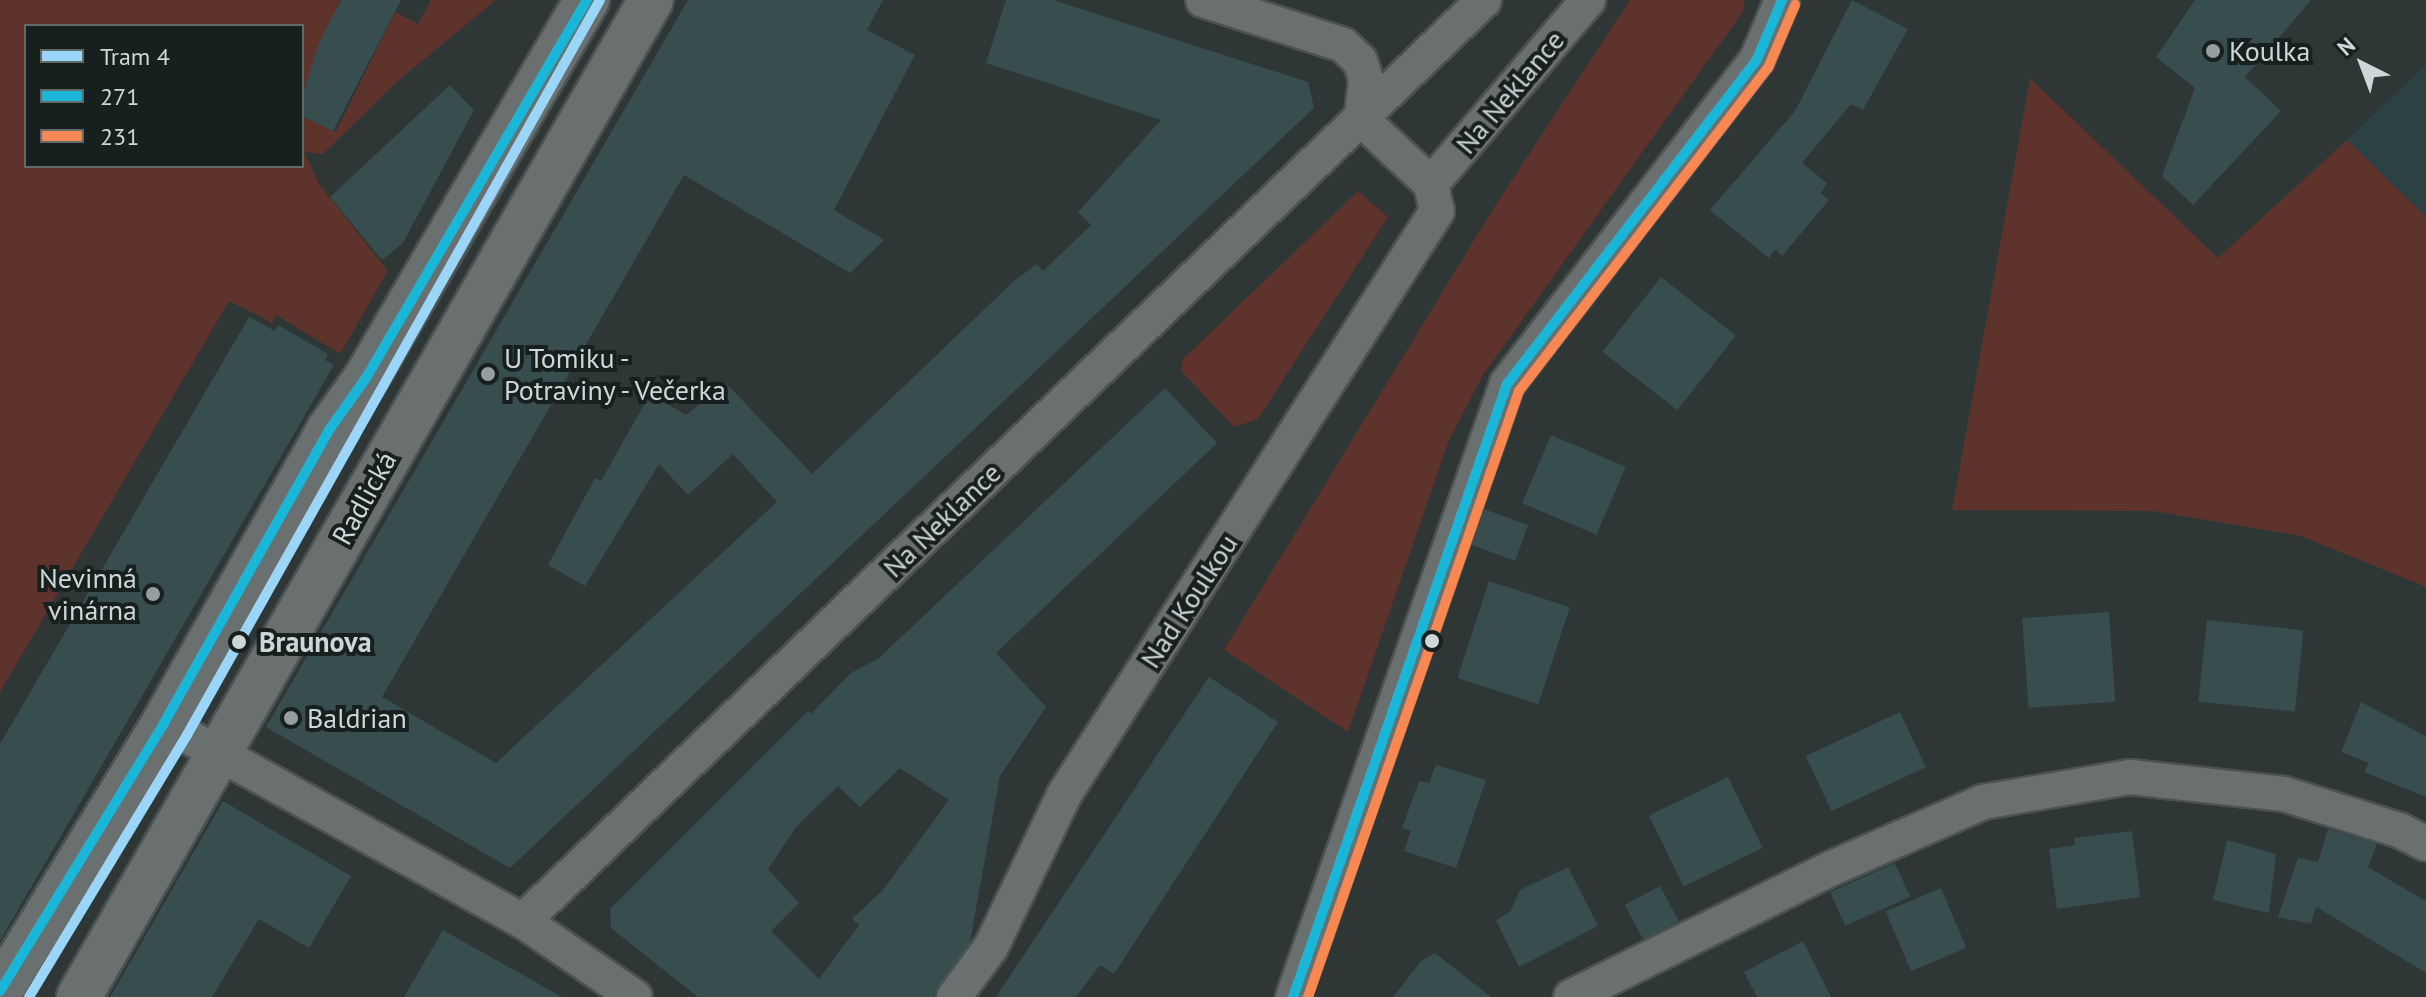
<!DOCTYPE html>
<html>
<head>
<meta charset="utf-8">
<style>
  body { margin:0 }
  #map { position:relative; width:2426px; height:997px; overflow:hidden; background:#2e3636; font-family:"PT Sans",sans-serif }
  div>[style] { position:absolute }
  .built>* { inset:0; background:#2b4142 }
  .green>* { inset:0; background:#5d332c }
  .building>* { inset:0; background:#384d4d; transform-origin:0 0 }
  .roads { filter:drop-shadow(2px 0 #4b5252) drop-shadow(-2px 0 #4b5252) drop-shadow(0 2px #4b5252) drop-shadow(0 -2px #4b5252) }
  .minor>* { height:34px; margin:-17px; padding:0 17px; transform-origin:17px; border-radius:17px; background:#6a6f6f }
  .secondary>* { height:44px; margin:-22px; padding:0 22px; transform-origin:22px; border-radius:22px; background:#6a6f6f }
  .bus-1>* { height:10px; margin:-5px; padding:0 5px; transform-origin:5px; border-radius:5px; background:#1ab6d8 }
  .bus-2>* { height:10px; margin:-5px; padding:0 5px; transform-origin:5px; border-radius:5px; background:#f88751 }
  .tram-1>* { height:10px; margin:-5px; padding:0 5px; transform-origin:5px; border-radius:5px; background:#9bd6f9 }
  .dots>* { width:22px; height:22px; translate:-50% -50%; box-sizing:border-box; border:4px solid #181f1f; border-radius:50% }
  span { translate:-50% -50%; white-space:nowrap; text-align:center; line-height:1.15; -webkit-text-stroke:8px #181f1f; paint-order:stroke }
  .poi-label { font-size:28px; color:#ced7d7 }
  .left { translate:0 -50%; text-align:left }
  .right { translate:-100% -50%; text-align:right }
  .street-label { font-size:28px; color:#ced7d7 }
  .stop-label { font-size:28px; color:#ced7d7; font-weight:700 }
  .legend { position:absolute; left:24px; top:24px; width:280px; height:144px; box-sizing:border-box; background:#181f1f; border:2px solid #616969; margin:0; padding:10px 14px; list-style:none; font-size:24px; color:#ced7d7 }
  .legend li { display:flex; align-items:center; gap:16px; height:40px }
  .legend b { width:40px; border:2px solid #616969 }
  .north { position:absolute; left:2322px; top:24px; width:80px; height:80px; -webkit-text-stroke:6px #181f1f; paint-order:stroke; rotate:318deg; font-size:22px; font-weight:700; line-height:32px; text-align:center; color:#ced7d7 }
  .north::after { content:''; display:block; margin:auto; width:28px; height:36px; background:#ced7d7; clip-path:polygon(50% 0,100% 100%,50% 72%,0 100%) }
</style>
</head>
<body>
<div id="map">
  <div class="built">
    <i style="clip-path:polygon(2426px 64px,2426px 217px,2347px 140px)"></i>
  </div>
  <div class="green">
    <i style="clip-path:polygon(evenodd,0 0,340px 0,303px 93px,304px 117px,336px 132px,395px 12px,418px 24px,431px 0,496px 0,400px 79px,323px 154px,304px 152px,319px 184px,388px 271px,340px 354px,276px 315px,272px 323px,229px 301px,0 692px,0 0,26px 26px,302px 26px,302px 166px,26px 166px,26px 26px)"></i>
    <i style="clip-path:polygon(1630px 0,1745px 0,1742px 13px,1483px 375px,1449px 440px,1348px 732px,1224px 650px,1493px 209px)"></i>
    <i style="clip-path:polygon(2030px 78px,2218px 258px,2347px 140px,2426px 217px,2426px 587px,2301px 536px,2153px 511px,1952px 510px)"></i>
    <i style="clip-path:polygon(1358px 191px,1388px 217px,1258px 419px,1234px 427px,1182px 372px,1182px 360px)"></i>
  </div>
  <div class="building">
    <i style="clip-path:polygon(341px 0,401px 0,333px 131px,304px 117px,303px 93px,319px 43px)"></i>
    <i style="clip-path:polygon(688px 0,883px 0,867px 30px,915px 55px,834px 210px,884px 240px,850px 273px,684px 175px,382px 697px,496px 763px,777px 502px,733px 454px,688px 495px,659px 464px,585px 586px,548px 565px,595px 478px,601px 481px,650px 394px,686px 415px,726px 383px,812px 474px,1014px 281px,1037px 264px,1043px 271px,1091px 225px,1078px 212px,1161px 120px,986px 63px,1006px 0,1053px 0,1308px 82px,1314px 108px,510px 868px,266px 727px)"></i>
    <i style="clip-path:polygon(1852px 0,1908px 29px,1863px 110px,1851px 104px,1802px 163px,1827px 183px,1821px 193px,1829px 200px,1782px 256px,1775px 249px,1769px 258px,1710px 210px,1795px 111px)"></i>
    <i style="clip-path:polygon(2195px 0,2311px 0,2245px 77px,2281px 111px,2193px 205px,2162px 176px,2195px 88px,2156px 57px)"></i>
    <i style="clip-path:polygon(450px 85px,474px 110px,403px 243px,382px 260px,330px 197px)"></i>
    <i style="left:1661px;top:277px;width:95px;height:95px;rotate:38deg"></i>
    <i style="clip-path:polygon(249px 317px,275px 331px,278px 325px,328px 354px,325px 360px,334px 365px,0 941px,0 744px)"></i>
    <i style="clip-path:polygon(evenodd,1165px 388px,1217px 443px,996px 653px,1046px 707px,1000px 776px,970px 942px,934px 997px,698px 997px,611px 928px,610px 909px,808px 711px,811px 714px,851px 673px,879px 658px,1165px 388px,900px 768px,949px 800px,883px 890px,852px 919px,859px 925px,819px 979px,771px 931px,799px 903px,768px 869px,796px 827px,838px 786px,860px 807px,900px 768px)"></i>
    <i style="left:1551px;top:435px;width:81px;height:74px;rotate:23deg"></i>
    <i style="left:1484px;top:509px;width:47px;height:38px;rotate:20deg"></i>
    <i style="left:1489px;top:581px;width:85px;height:102px;rotate:18deg"></i>
    <i style="left:2109px;top:612px;width:90px;height:87px;rotate:86deg"></i>
    <i style="left:2207px;top:620px;width:97px;height:82px;rotate:6deg"></i>
    <i style="clip-path:polygon(1209px 677px,1278px 722px,1114px 974px,1100px 965px,1076px 997px,996px 997px)"></i>
    <i style="clip-path:polygon(2361px 702px,2426px 736px,2426px 797px,2364px 772px,2369px 763px,2341px 752px)"></i>
    <i style="left:1900px;top:712px;width:61px;height:104px;rotate:65deg"></i>
    <i style="clip-path:polygon(1436px 765px,1486px 780px,1456px 868px,1404px 851px,1411px 831px,1402px 828px,1419px 781px,1429px 783px)"></i>
    <i style="left:1728px;top:777px;width:79px;height:88px;rotate:64deg"></i>
    <i style="clip-path:polygon(223px 801px,351px 876px,309px 948px,259px 919px,212px 997px,110px 997px)"></i>
    <i style="clip-path:polygon(2328px 829px,2377px 844px,2368px 867px,2426px 901px,2426px 973px,2316px 907px,2311px 924px,2278px 917px,2298px 858px,2318px 862px)"></i>
    <i style="clip-path:polygon(2132px 831px,2140px 897px,2057px 909px,2049px 849px,2075px 845px,2074px 838px)"></i>
    <i style="clip-path:polygon(2227px 840px,2276px 854px,2269px 913px,2213px 900px)"></i>
    <i style="left:1895px;top:863px;width:37px;height:71px;rotate:66deg"></i>
    <i style="clip-path:polygon(1568px 867px,1598px 926px,1519px 967px,1496px 920px,1510px 912px,1520px 890px)"></i>
    <i style="left:1660px;top:886px;width:40px;height:40px;rotate:62deg"></i>
    <i style="left:1941px;top:888px;width:65px;height:60px;rotate:67deg"></i>
    <i style="clip-path:polygon(443px 930px,562px 997px,404px 997px)"></i>
    <i style="clip-path:polygon(1803px 941px,1831px 997px,1757px 997px,1744px 972px)"></i>
    <i style="clip-path:polygon(1435px 953px,1491px 997px,1393px 997px,1422px 960px)"></i>
  </div>
  <div class="roads">
    <div class="minor">
      <i style="left:1203px;top:0;width:147px;rotate:17.8deg"></i>
      <i style="left:1343px;top:45px;width:23px;rotate:43deg"></i>
      <i style="left:1360px;top:61px;width:20px;rotate:72deg"></i>
      <i style="left:1366px;top:80px;width:39px;rotate:97deg"></i>
      <i style="left:1431px;top:184px;width:242px;rotate:-49.5deg"></i>
      <i style="left:164px;top:723px;width:410px;rotate:28.9deg"></i>
      <i style="left:523px;top:921px;width:135px;rotate:34.2deg"></i>
      <i style="left:523px;top:921px;width:1331px;rotate:-43.78deg"></i>
      <i style="left:954px;top:997px;width:62px;rotate:-53.5deg"></i>
      <i style="left:991px;top:947px;width:169px;rotate:-64.3deg"></i>
      <i style="left:1064px;top:795px;width:693px;rotate:-57.43deg"></i>
      <i style="left:1437px;top:211px;width:28px;rotate:-103deg"></i>
      <i style="left:1431px;top:184px;width:96px;rotate:-137.1deg"></i>
      <i style="left:1293px;top:997px;width:649px;rotate:-70.76deg"></i>
      <i style="left:1507px;top:384px;width:410px;rotate:-52.4deg"></i>
      <i style="left:1757px;top:59px;width:64px;rotate:-67deg"></i>
      <i style="left:1571px;top:997px;width:291px;rotate:-26.3deg"></i>
      <i style="left:1832px;top:868px;width:165px;rotate:-23.6deg"></i>
      <i style="left:1983px;top:802px;width:149px;rotate:-9.7deg"></i>
      <i style="left:2130px;top:777px;width:155px;rotate:6.3deg"></i>
      <i style="left:2284px;top:794px;width:121px;rotate:17.4deg"></i>
      <i style="left:2399px;top:830px;width:30px;rotate:27deg"></i>
    </div>
    <div class="secondary">
      <i style="left:0;top:991px;width:314px;rotate:-58.5deg"></i>
      <i style="left:164px;top:723px;width:336px;rotate:-60.6deg"></i>
      <i style="left:329px;top:430px;width:64px;rotate:-54.6deg"></i>
      <i style="left:366px;top:378px;width:438px;rotate:-59.7deg"></i>
      <i style="left:79px;top:997px;width:1149px;rotate:-60.16deg"></i>
    </div>
  </div>
  <div class="bus-1">
    <i style="left:0;top:991px;width:314px;rotate:-58.5deg"></i>
    <i style="left:164px;top:723px;width:336px;rotate:-60.6deg"></i>
    <i style="left:329px;top:430px;width:64px;rotate:-54.6deg"></i>
    <i style="left:366px;top:378px;width:438px;rotate:-59.7deg"></i>
    <i style="left:1293px;top:997px;width:649px;rotate:-70.76deg"></i>
    <i style="left:1507px;top:384px;width:410px;rotate:-52.4deg"></i>
    <i style="left:1757px;top:59px;width:64px;rotate:-67deg"></i>
  </div>
  <div class="bus-2">
    <i style="left:1308px;top:997px;width:642px;rotate:-70.8deg"></i>
    <i style="left:1519px;top:391px;width:408px;rotate:-52.4deg"></i>
    <i style="left:1768px;top:68px;width:69px;rotate:-66.8deg"></i>
  </div>
  <div class="tram-1">
    <i style="left:29px;top:997px;width:306px;rotate:-58.9deg"></i>
    <i style="left:187px;top:735px;width:843px;rotate:-60.67deg"></i>
  </div>
  <div class="dots">
    <i style="left:2213px;top:51px;background:#969f9f"></i>
    <i style="left:488px;top:374px;background:#969f9f"></i>
    <i style="left:153px;top:594px;background:#969f9f"></i>
    <i style="left:1432px;top:641px;background:#ced7d7"></i>
    <i style="left:239px;top:642px;background:#ced7d7"></i>
    <i style="left:291px;top:718px;background:#969f9f"></i>
  </div>
  <div class="poi-label">
    <span class="left" style="left:2229px;top:51px">Koulka</span>
    <span class="left" style="left:504px;top:374px">U Tomiku -<br>Potraviny - Večerka</span>
    <span class="right" style="left:137px;top:594px">Nevinná<br>vinárna</span>
    <span class="left" style="left:307px;top:718px">Baldrian</span>
  </div>
  <div class="street-label">
    <span style="left:1510px;top:92px;rotate:-50deg">Na Neklance</span>
    <span style="left:364px;top:498px;rotate:-61deg">Radlická</span>
    <span style="left:942px;top:520px;rotate:-44deg">Na Neklance</span>
    <span style="left:1189px;top:601px;rotate:-57deg">Nad Koulkou</span>
  </div>
  <div class="stop-label">
    <span class="left" style="left:259px;top:642px">Braunova</span>
  </div>
  <ul class="legend">
  <li><b style="height:10px;background:#9bd6f9"></b>Tram 4</li>
  <li><b style="height:10px;background:#1ab6d8"></b>271</li>
  <li><b style="height:10px;background:#f88751"></b>231</li>
  </ul>
  <div class="north">N</div>
</div>
</body>
</html>
